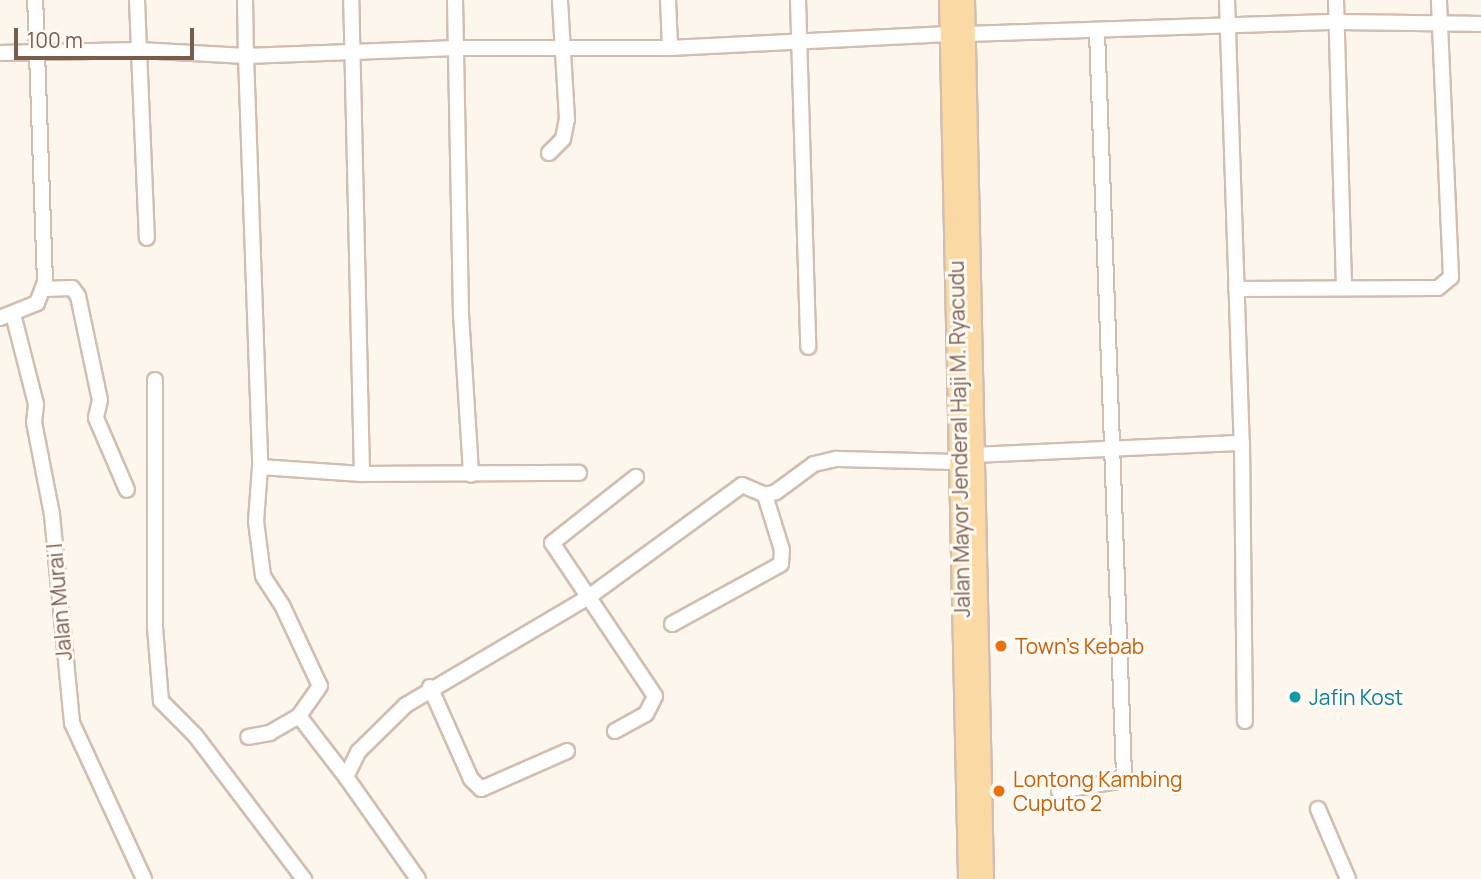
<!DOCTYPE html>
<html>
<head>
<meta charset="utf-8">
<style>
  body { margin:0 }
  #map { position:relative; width:1481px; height:879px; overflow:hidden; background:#fdf6ec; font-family:Manrope,sans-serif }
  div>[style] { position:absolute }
  .roads { filter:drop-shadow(2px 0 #d1beb0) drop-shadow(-2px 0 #d1beb0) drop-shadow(0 2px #d1beb0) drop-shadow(0 -2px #d1beb0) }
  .minor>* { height:14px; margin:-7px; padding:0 7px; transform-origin:7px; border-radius:7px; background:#fff }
  .major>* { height:18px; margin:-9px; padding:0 9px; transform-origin:9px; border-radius:9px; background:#fbd9a5 }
  .dots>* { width:19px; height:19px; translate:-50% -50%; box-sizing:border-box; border:4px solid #fffaf3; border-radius:50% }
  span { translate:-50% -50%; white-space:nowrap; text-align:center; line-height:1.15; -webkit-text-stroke:6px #fffaf3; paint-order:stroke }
  .street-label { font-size:21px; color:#7a5c4d }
  .food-label { font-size:21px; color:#c56008 }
  .left { translate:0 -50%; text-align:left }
  .culture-label { font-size:21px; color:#0d838f }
  .scale { position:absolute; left:14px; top:28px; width:180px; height:32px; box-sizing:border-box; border:4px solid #7a5c4d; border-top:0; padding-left:9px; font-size:21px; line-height:24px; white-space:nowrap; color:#7a5c4d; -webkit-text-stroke:5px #fffaf3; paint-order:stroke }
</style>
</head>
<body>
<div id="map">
  <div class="roads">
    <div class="minor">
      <i style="left:137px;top:0;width:50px;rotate:87.7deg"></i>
      <i style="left:139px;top:50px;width:107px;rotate:3.2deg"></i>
      <i style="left:246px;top:56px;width:411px;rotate:88deg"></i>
      <i style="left:260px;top:467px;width:54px;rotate:94.2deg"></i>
      <i style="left:256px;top:521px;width:55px;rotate:82.7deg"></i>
      <i style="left:263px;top:576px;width:35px;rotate:57deg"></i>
      <i style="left:282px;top:605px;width:89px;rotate:64.9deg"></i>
      <i style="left:320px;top:686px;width:37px;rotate:125deg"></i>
      <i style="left:299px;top:716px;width:34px;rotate:150deg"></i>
      <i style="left:270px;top:733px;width:22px;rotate:170deg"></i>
      <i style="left:245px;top:0;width:56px;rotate:89deg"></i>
      <i style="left:246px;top:56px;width:211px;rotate:-2.2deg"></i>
      <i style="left:457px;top:48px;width:213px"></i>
      <i style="left:670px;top:48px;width:279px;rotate:-2.9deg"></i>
      <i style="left:455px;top:0;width:314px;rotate:88.9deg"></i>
      <i style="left:461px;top:314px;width:161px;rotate:86.4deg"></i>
      <i style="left:668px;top:0;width:48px;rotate:87.6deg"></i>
      <i style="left:798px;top:0;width:347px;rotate:88.3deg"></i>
      <i style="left:1227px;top:0;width:443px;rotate:88.1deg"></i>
      <i style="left:1242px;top:443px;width:278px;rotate:89.4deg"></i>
      <i style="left:1336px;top:0;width:286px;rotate:88.4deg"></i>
      <i style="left:966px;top:34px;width:371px;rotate:-1.9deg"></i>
      <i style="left:1337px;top:22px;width:144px;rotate:0.8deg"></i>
      <i style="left:0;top:53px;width:139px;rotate:-1.2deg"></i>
      <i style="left:139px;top:50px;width:188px;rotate:87.6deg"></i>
      <i style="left:549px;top:153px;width:20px;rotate:-45deg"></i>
      <i style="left:563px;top:139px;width:20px;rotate:-79deg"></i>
      <i style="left:567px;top:119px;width:119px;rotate:-93.4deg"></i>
      <i style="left:44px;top:289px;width:28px;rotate:-2deg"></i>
      <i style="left:72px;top:288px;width:10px;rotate:53deg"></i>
      <i style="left:78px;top:296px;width:106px;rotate:78.1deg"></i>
      <i style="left:100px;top:400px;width:18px;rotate:103deg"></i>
      <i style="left:96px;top:418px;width:78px;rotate:66.7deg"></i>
      <i style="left:1236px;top:289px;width:202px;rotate:-0.3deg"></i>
      <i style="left:1438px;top:288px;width:17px;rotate:-40deg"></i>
      <i style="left:1451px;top:277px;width:277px;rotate:-92.5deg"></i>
      <i style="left:13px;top:314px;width:93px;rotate:75.7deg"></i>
      <i style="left:36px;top:404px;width:18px;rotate:96deg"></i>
      <i style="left:34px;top:422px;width:95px;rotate:79deg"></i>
      <i style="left:52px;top:515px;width:209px;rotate:84.5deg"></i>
      <i style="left:72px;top:723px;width:172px;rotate:65.2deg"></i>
      <i style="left:0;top:318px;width:40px;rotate:-22deg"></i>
      <i style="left:37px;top:303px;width:22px;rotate:-69deg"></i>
      <i style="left:45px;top:282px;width:282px;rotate:-92deg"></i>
      <i style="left:155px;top:380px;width:247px;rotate:90deg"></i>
      <i style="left:155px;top:627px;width:74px;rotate:85.4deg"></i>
      <i style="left:161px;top:701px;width:48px;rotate:45deg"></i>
      <i style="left:195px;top:735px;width:181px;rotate:52.9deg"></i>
      <i style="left:975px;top:455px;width:267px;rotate:-2.6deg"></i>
      <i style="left:260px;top:467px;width:102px;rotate:3.9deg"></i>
      <i style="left:362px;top:474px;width:474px;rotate:-91.3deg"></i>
      <i style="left:362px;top:474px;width:217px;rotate:-0.3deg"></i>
      <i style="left:672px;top:624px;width:124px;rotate:-28.8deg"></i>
      <i style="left:781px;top:564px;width:14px;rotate:-86deg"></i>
      <i style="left:782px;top:550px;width:58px;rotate:-107.2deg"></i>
      <i style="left:430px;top:687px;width:101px;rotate:66deg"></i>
      <i style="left:471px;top:779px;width:14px;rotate:45deg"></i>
      <i style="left:481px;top:789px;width:94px;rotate:-23.8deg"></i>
      <i style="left:299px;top:716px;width:77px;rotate:52.4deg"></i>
      <i style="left:615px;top:731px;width:35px;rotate:-29deg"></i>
      <i style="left:646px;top:714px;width:20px;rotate:-63deg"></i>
      <i style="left:655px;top:696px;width:184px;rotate:-123.9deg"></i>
      <i style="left:552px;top:543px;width:107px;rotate:-38.2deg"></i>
      <i style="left:1059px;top:791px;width:55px;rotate:-9.5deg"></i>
      <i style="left:1113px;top:782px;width:13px;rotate:-32deg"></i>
      <i style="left:1124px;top:775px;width:745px;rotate:-92.08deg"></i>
      <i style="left:1318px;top:809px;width:76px;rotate:66.8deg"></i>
      <i style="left:418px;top:879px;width:125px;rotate:-125.2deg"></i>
      <i style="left:346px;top:777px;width:28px;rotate:-64deg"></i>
      <i style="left:358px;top:752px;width:67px;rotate:-44.4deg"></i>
      <i style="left:406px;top:705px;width:214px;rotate:-30.6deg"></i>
      <i style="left:590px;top:596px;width:188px;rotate:-36.1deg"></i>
      <i style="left:742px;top:485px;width:25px;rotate:23deg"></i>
      <i style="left:765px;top:495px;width:11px;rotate:-15deg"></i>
      <i style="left:776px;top:492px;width:47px;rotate:-36.4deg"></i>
      <i style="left:814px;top:464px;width:23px;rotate:-13deg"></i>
      <i style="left:836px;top:459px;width:123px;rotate:1.4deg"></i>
    </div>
    <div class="major">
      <i style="left:949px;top:0;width:879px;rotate:88.76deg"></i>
      <i style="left:965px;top:0;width:879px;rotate:88.76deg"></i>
    </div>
  </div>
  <div class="dots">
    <i style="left:1001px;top:646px;background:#e8710a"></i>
    <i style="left:1295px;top:697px;background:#0f9aa8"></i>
    <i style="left:999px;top:791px;background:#e8710a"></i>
  </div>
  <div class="street-label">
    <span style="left:959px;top:439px;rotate:-91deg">Jalan Mayor Jenderal Haji M. Ryacudu</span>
    <span style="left:59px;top:602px;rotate:-95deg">Jalan Murai I</span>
  </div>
  <div class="food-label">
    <span class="left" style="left:1015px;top:646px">Town's Kebab</span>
    <span class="left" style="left:1013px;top:791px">Lontong Kambing<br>Cuputo 2</span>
  </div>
  <div class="culture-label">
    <span class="left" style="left:1309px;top:697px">Jafin Kost</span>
  </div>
  <div class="scale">100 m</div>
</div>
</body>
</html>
